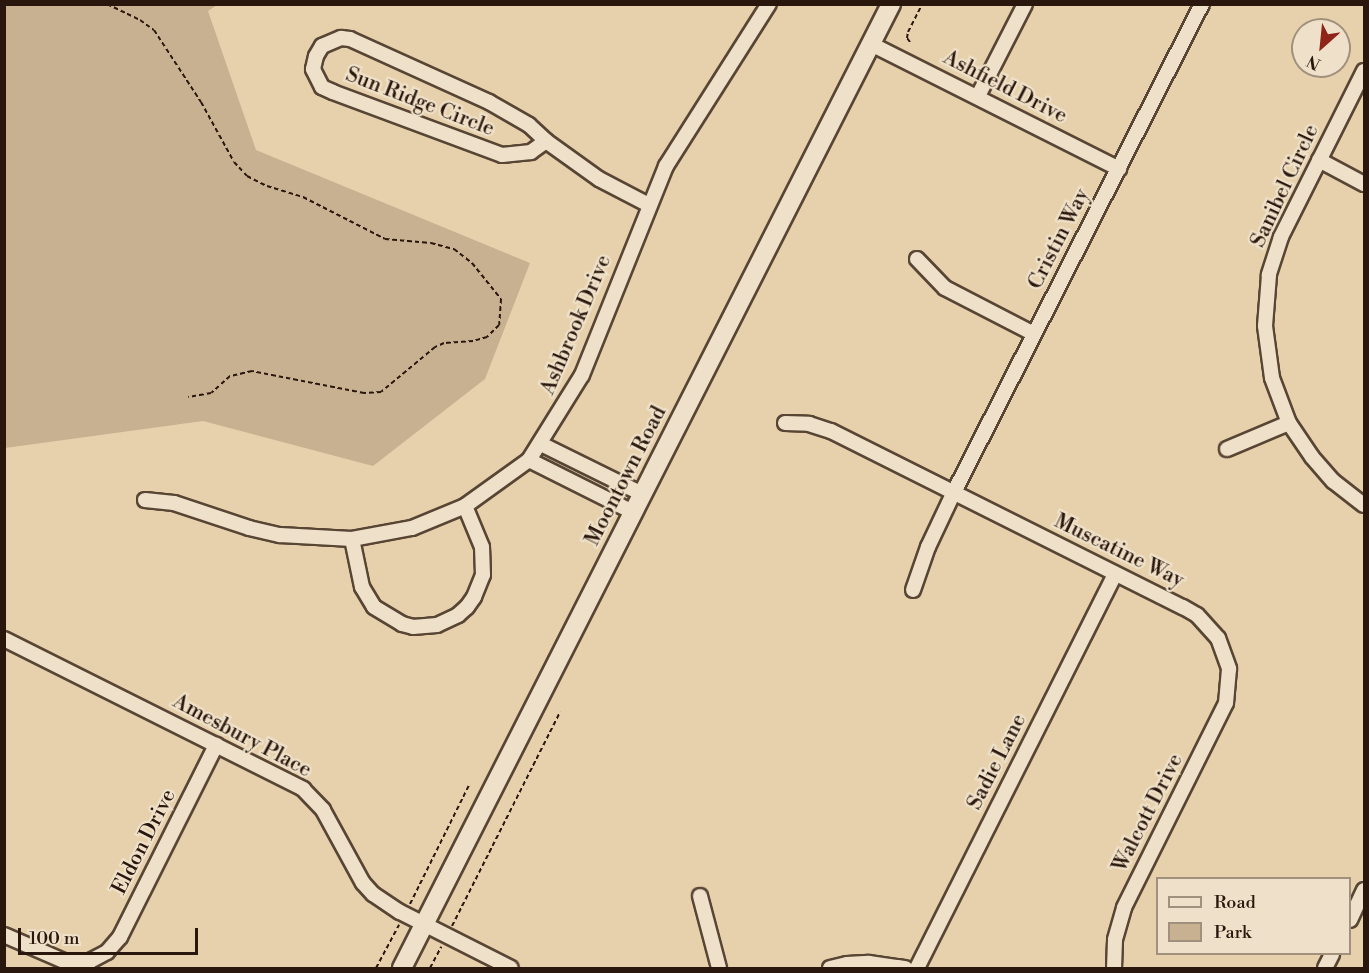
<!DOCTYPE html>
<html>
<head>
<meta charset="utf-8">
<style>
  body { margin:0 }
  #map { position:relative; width:1369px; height:973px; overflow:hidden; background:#e7d1ac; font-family:"Libre Bodoni",serif }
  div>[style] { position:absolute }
  .green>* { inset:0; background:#c7b191 }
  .path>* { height:2px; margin-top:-1px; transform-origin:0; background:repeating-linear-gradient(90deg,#29160c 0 4.5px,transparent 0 7.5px) }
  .roads { filter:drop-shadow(2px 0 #584534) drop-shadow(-2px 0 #584534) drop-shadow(0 2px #584534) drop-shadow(0 -2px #584534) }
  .street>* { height:14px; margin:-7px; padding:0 7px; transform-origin:7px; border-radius:7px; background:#efe1c9 }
  .secondary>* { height:18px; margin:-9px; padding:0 9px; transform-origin:9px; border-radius:9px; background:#efe1c9 }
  span { translate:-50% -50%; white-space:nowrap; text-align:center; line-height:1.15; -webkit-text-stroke:4.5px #efe1c9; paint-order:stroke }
  .street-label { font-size:21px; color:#29160c }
  .frame { position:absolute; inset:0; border:6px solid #29160c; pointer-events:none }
  .legend { position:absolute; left:1156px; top:877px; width:195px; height:78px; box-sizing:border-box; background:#efe1c9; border:2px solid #a0907d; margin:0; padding:8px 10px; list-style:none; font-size:18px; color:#29160c }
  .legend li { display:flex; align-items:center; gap:12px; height:30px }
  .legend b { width:30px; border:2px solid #a0907d }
  .north { position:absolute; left:1291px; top:18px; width:60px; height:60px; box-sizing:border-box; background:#efe1c9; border:2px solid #a0907d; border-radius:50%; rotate:207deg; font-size:16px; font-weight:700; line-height:24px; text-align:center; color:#29160c }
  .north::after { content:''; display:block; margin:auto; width:21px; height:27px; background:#8f2418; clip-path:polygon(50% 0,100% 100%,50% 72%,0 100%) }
  .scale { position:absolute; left:18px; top:928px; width:180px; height:27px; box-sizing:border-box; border:3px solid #29160c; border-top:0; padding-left:8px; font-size:18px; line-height:21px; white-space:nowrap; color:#29160c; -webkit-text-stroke:4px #efe1c9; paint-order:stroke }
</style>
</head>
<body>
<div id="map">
  <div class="green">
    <i style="clip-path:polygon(4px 5px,217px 5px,208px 11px,256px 150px,530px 263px,485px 379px,373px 466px,203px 421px,5px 448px)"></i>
  </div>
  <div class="path">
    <i style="left:107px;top:4px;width:37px;rotate:26deg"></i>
    <i style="left:140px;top:20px;width:17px;rotate:36deg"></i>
    <i style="left:154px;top:30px;width:86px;rotate:56.9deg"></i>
    <i style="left:201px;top:102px;width:68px;rotate:61.2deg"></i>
    <i style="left:234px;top:162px;width:19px;rotate:47deg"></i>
    <i style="left:247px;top:176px;width:22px;rotate:27deg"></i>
    <i style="left:267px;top:186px;width:38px;rotate:17deg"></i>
    <i style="left:303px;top:197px;width:92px;rotate:27.1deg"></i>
    <i style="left:385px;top:239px;width:46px;rotate:5deg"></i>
    <i style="left:431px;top:243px;width:24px;rotate:15deg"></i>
    <i style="left:454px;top:249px;width:23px;rotate:38deg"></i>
    <i style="left:472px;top:263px;width:46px;rotate:51.1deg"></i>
    <i style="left:501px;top:299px;width:26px;rotate:94deg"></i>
    <i style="left:499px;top:325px;width:17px;rotate:135deg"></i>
    <i style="left:487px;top:337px;width:15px;rotate:164deg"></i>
    <i style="left:473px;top:341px;width:29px;rotate:176deg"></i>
    <i style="left:444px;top:343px;width:10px;rotate:156deg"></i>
    <i style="left:435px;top:347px;width:70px;rotate:140.2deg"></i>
    <i style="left:381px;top:392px;width:17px;rotate:177deg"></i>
    <i style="left:364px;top:393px;width:114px;rotate:-168.9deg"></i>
    <i style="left:252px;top:371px;width:23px;rotate:167deg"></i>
    <i style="left:230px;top:376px;width:25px;rotate:138deg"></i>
    <i style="left:211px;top:393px;width:23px;rotate:170deg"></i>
    <i style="left:910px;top:42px;width:5px;rotate:-127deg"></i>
    <i style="left:907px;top:38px;width:6px;rotate:-81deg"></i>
    <i style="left:908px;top:32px;width:31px;rotate:-63deg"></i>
    <i style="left:410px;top:904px;width:133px;rotate:-63.6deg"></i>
    <i style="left:452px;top:926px;width:240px;rotate:-63.2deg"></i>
    <i style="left:376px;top:968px;width:49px;rotate:-61.9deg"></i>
    <i style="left:430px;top:968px;width:24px;rotate:-62deg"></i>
  </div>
  <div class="roads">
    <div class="street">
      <i style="left:341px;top:38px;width:9px;rotate:6deg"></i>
      <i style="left:350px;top:39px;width:153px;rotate:24.4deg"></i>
      <i style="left:489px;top:102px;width:46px;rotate:29.9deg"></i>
      <i style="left:529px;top:125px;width:23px;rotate:43deg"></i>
      <i style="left:546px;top:141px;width:19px;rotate:144deg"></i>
      <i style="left:531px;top:152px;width:29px;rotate:174deg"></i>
      <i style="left:502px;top:155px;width:180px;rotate:-159.6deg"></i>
      <i style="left:333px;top:92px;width:12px;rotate:-156deg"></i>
      <i style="left:322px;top:87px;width:20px;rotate:-117deg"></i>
      <i style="left:313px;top:69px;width:13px;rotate:-77deg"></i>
      <i style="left:316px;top:56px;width:12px;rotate:-59deg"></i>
      <i style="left:322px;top:46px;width:21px;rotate:-23deg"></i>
      <i style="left:871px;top:44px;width:278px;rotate:26.7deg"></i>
      <i style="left:1364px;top:71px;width:186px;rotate:116.6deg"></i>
      <i style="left:1281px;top:237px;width:40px;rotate:108deg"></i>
      <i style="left:1269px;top:275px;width:51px;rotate:94.5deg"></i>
      <i style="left:1265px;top:326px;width:52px;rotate:82.3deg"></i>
      <i style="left:1272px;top:378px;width:48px;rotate:69.3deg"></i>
      <i style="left:1289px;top:423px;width:41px;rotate:55.9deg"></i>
      <i style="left:1312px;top:457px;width:32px;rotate:49deg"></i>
      <i style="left:1333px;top:481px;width:39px;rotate:38deg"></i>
      <i style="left:978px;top:96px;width:103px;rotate:-62.9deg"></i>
      <i style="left:546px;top:141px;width:65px;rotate:35.6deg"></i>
      <i style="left:599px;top:179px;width:56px;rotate:27.5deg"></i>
      <i style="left:1319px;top:160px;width:51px;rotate:28.1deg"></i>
      <i style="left:917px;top:259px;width:40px;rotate:46deg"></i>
      <i style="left:945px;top:288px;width:100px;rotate:27.3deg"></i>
      <i style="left:785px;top:423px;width:24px;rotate:2deg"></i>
      <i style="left:809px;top:424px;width:23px;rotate:18deg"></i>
      <i style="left:831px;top:431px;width:394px;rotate:26.6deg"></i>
      <i style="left:1183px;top:607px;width:16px;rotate:30deg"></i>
      <i style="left:1197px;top:615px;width:31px;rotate:48deg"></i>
      <i style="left:1218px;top:638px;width:33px;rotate:70deg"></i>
      <i style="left:1229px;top:669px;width:34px;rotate:95deg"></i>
      <i style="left:1226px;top:703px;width:229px;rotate:116.5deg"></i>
      <i style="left:1124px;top:908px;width:33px;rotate:106deg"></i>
      <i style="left:1115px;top:940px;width:28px;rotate:92deg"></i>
      <i style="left:541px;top:444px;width:113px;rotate:26.3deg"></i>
      <i style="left:1227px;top:449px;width:67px;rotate:-22.8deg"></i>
      <i style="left:529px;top:460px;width:116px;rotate:26.6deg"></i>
      <i style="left:145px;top:500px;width:29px;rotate:6deg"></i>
      <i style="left:174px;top:503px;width:79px;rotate:18.4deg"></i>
      <i style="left:249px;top:528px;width:32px;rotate:13deg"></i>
      <i style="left:280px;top:535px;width:72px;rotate:3.2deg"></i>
      <i style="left:352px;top:539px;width:61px;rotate:-10.4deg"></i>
      <i style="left:412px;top:528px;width:57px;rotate:-22.5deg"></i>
      <i style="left:465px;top:506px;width:79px;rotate:-35.7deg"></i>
      <i style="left:529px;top:460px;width:100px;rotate:-58.1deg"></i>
      <i style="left:582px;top:375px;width:225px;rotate:-68.1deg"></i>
      <i style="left:666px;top:166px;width:192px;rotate:-57.6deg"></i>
      <i style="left:352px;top:539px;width:49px;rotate:78.2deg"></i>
      <i style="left:362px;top:587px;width:23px;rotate:59deg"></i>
      <i style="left:374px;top:607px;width:33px;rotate:31deg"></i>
      <i style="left:402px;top:624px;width:11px;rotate:15deg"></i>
      <i style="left:413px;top:627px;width:24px;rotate:-5deg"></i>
      <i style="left:437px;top:625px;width:23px;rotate:-25deg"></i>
      <i style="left:458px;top:615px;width:12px;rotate:-42deg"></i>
      <i style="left:467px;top:607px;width:12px;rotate:-55deg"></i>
      <i style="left:474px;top:597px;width:24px;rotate:-68deg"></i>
      <i style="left:483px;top:575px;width:28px;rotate:-92deg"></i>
      <i style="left:482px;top:547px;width:44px;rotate:-112.5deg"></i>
      <i style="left:913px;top:590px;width:46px;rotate:-70.8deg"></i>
      <i style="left:928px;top:547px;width:61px;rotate:-64.7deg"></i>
      <i style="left:954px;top:492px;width:547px;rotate:-63.06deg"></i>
      <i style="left:4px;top:639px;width:335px;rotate:26.6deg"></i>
      <i style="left:303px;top:789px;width:29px;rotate:46deg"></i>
      <i style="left:323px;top:810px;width:83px;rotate:61.3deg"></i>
      <i style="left:363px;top:883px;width:15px;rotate:48deg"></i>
      <i style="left:373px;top:894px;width:32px;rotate:34deg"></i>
      <i style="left:400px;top:912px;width:124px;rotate:26.8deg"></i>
      <i style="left:700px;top:896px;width:74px;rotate:75.2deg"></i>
      <i style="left:1350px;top:920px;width:33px;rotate:-65deg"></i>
      <i style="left:4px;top:935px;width:68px;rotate:23.5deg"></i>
      <i style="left:66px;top:962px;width:24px;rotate:-2deg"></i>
      <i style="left:90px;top:961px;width:19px;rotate:-28deg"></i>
      <i style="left:107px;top:952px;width:20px;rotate:-49deg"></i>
      <i style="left:120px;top:937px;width:215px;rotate:-63.4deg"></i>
      <i style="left:830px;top:968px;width:17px;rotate:-13deg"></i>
      <i style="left:847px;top:964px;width:22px;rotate:-3deg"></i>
      <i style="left:869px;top:963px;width:37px;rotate:8deg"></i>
      <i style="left:917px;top:968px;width:441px;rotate:-63.3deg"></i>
      <i style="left:1325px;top:968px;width:16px;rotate:-63deg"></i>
    </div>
    <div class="secondary">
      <i style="left:402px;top:968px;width:1081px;rotate:-63.1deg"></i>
    </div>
  </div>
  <div class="street-label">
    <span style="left:1005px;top:87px;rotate:27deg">Ashfield Drive</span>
    <span style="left:420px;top:102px;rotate:21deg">Sun Ridge Circle</span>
    <span style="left:1285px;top:186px;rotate:-65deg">Sanibel Circle</span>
    <span style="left:1059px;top:239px;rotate:-63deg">Cristin Way</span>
    <span style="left:576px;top:325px;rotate:-67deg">Ashbrook Drive</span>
    <span style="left:626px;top:476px;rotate:-63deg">Moontown Road</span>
    <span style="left:1119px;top:551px;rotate:26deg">Muscatine Way</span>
    <span style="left:242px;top:736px;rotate:28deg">Amesbury Place</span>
    <span style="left:997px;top:762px;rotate:-63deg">Sadie Lane</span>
    <span style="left:1148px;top:813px;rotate:-63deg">Walcott Drive</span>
    <span style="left:144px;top:842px;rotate:-63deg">Eldon Drive</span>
  </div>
  <div class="frame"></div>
  <ul class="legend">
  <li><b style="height:8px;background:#efe1c9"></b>Road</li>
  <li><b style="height:16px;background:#c7b191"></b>Park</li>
  </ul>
  <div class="north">N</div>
  <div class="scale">100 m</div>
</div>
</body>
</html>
